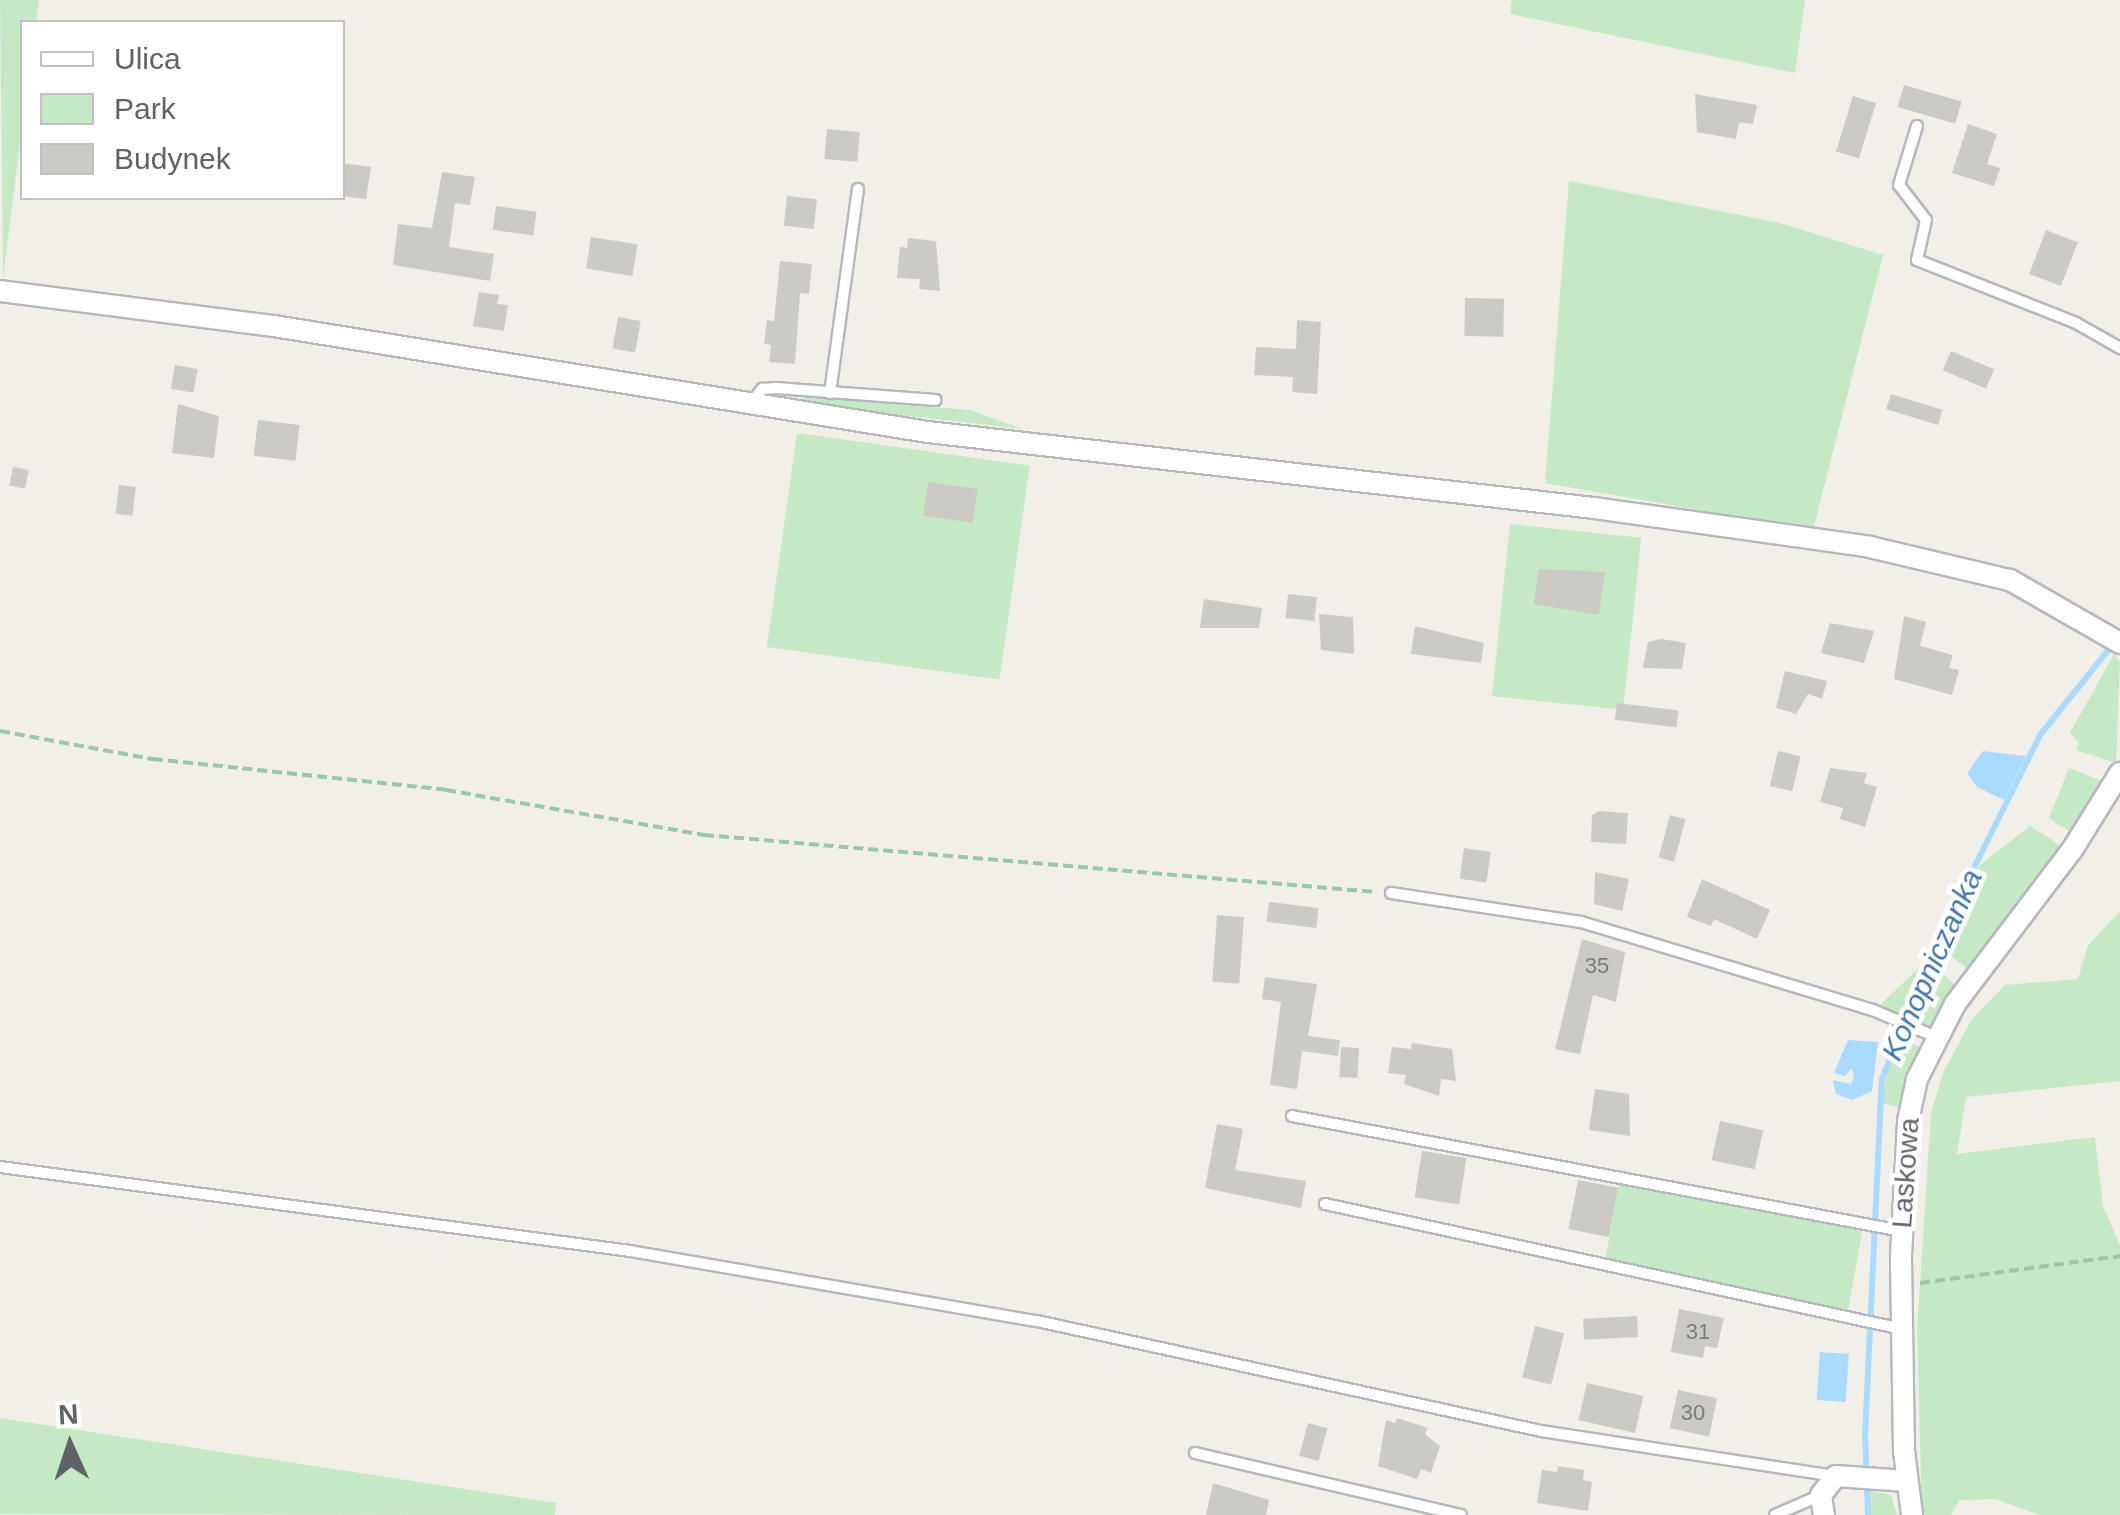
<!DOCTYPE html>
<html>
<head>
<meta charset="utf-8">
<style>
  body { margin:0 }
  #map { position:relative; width:2120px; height:1515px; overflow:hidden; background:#f1efe8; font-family:Helvetica,sans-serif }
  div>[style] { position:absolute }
  .green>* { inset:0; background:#c5e8c5; transform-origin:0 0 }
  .water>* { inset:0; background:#aadaff; transform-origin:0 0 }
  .stream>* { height:6px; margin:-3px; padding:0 3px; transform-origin:3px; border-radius:3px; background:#aadaff }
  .building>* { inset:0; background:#cccac5; transform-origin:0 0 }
  .path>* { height:4px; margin-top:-2px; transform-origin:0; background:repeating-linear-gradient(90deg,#9cc7a9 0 10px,transparent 0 15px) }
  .roads { filter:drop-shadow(2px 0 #b5b8bc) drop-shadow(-2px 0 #b5b8bc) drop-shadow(0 2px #b5b8bc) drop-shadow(0 -2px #b5b8bc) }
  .lane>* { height:10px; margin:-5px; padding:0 5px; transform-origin:5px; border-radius:5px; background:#fff }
  .street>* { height:20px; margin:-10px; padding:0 10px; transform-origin:10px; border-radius:10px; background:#fff }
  span { translate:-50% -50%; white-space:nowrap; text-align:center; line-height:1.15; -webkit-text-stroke:9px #fff; paint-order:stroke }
  .number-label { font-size:22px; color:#7a7d7f }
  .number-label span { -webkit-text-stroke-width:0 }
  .street-label { font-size:28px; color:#5f6368 }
  .water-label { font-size:30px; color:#4174aa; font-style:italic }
  .legend { position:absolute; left:20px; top:20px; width:325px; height:180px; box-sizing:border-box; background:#fff; border:2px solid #bfc1c3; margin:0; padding:12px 18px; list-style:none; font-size:30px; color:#5f6368 }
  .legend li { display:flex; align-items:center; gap:20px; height:50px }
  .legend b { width:50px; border:2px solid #bfc1c3 }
  .north { position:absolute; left:20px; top:1395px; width:100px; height:100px; -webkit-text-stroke:8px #fff; paint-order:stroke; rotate:357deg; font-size:28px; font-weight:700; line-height:40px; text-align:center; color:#5f6368 }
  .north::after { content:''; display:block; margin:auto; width:35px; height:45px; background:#5f6368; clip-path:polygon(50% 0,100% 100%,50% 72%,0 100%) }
</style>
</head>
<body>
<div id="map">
  <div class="green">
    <i style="clip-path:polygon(0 0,39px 0,36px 22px,22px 22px,22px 128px,3px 278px)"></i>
    <i style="clip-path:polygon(1512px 0,1805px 0,1795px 73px,1510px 14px)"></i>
    <i style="clip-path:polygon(1569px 181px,1780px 223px,1883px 255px,1813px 530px,1545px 483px)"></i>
    <i style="clip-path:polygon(807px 397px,970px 410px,1023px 429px,798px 403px)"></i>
    <i style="left:797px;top:433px;width:235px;height:216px;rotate:8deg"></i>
    <i style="left:1510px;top:524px;width:132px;height:173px;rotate:6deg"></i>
    <i style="clip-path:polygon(2114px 654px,2120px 662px,2116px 763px,2076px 750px,2079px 742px,2070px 733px)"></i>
    <i style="clip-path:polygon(2069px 768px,2107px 783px,2072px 833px,2049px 818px)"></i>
    <i style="clip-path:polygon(2030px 826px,2064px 848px,1969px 970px,1936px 944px,1980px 865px)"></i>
    <i style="clip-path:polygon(2120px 912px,2120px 1081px,1966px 1097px,1957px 1154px,2095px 1137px,2103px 1206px,2120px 1246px,2120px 1515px,2039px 1515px,1996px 1499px,1960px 1500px,1951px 1515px,1922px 1515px,1917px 1332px,1931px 1113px,1943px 1073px,1972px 1019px,2005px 985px,2078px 979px,2088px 945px)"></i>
    <i style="clip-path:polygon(1927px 960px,1955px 985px,1926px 1033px,1878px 1007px)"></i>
    <i style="clip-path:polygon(1898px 1035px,1919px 1047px,1899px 1108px,1879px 1102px)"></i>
    <i style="left:1620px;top:1176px;width:248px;height:92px;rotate:10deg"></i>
    <i style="clip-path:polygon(0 1418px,556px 1503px,555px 1515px,0 1514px)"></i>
    <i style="clip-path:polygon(1867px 1490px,1891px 1495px,1897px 1515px,1868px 1515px)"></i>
  </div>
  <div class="water">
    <i style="clip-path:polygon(1983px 751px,2026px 756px,2004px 800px,1977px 787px,1967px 773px)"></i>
    <i style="clip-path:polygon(1848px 1040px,1878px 1042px,1872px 1091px,1852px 1100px,1836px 1094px,1833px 1080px,1851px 1084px,1854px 1077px,1852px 1068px,1845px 1076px,1834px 1073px)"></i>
    <i style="left:1820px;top:1352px;width:29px;height:48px;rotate:4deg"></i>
  </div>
  <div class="stream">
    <i style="left:1868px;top:1515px;width:80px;rotate:-92.1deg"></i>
    <i style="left:1865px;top:1435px;width:356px;rotate:-87.3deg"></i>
    <i style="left:1882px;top:1079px;width:145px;rotate:-68.2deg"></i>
    <i style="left:1936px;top:944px;width:233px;rotate:-63.5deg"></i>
    <i style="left:2040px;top:735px;width:118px;rotate:-51.2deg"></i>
  </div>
  <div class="building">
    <i style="left:1904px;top:85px;width:60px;height:23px;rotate:16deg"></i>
    <i style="clip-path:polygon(1695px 94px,1757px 105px,1753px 124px,1739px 122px,1736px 139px,1697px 132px)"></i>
    <i style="left:1853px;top:96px;width:24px;height:58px;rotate:17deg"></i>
    <i style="clip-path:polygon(1968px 124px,1997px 134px,1987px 164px,2000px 168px,1994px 186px,1952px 173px)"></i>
    <i style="left:827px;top:129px;width:33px;height:30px;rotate:5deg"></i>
    <i style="clip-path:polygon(342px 163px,371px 167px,366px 199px,342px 196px)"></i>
    <i style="clip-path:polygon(442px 172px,475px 177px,470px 205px,455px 203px,449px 247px,494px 254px,490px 281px,393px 265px,398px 224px,432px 228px)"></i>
    <i style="left:787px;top:196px;width:30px;height:30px;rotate:6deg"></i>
    <i style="left:496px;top:206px;width:41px;height:24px;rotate:8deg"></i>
    <i style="left:2046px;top:230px;width:34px;height:47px;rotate:21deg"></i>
    <i style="left:591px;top:237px;width:47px;height:32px;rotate:9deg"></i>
    <i style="clip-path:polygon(908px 238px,936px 241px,940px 291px,919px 289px,920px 279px,897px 278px,900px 247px,907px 248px)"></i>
    <i style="clip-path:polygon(780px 261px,812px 264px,809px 294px,800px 293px,795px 364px,769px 362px,771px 345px,764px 344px,767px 320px,774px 321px)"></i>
    <i style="clip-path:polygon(479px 292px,499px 295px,497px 304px,508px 305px,504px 331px,473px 326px)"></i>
    <i style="left:1465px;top:298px;width:39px;height:38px;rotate:1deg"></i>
    <i style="left:618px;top:317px;width:23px;height:32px;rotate:10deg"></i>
    <i style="clip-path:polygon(1297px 320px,1321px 322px,1317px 394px,1292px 392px,1293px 377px,1254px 375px,1256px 347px,1296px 349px)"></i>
    <i style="left:1951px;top:351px;width:47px;height:21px;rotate:23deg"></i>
    <i style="left:175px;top:365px;width:23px;height:24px;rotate:10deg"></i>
    <i style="left:1891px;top:394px;width:54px;height:16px;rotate:17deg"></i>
    <i style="clip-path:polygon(178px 404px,219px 416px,214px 458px,172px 453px)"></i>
    <i style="left:258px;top:420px;width:42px;height:36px;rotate:7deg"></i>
    <i style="left:13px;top:467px;width:16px;height:19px;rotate:11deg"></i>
    <i style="left:928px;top:482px;width:50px;height:34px;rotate:8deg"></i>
    <i style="left:119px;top:485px;width:17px;height:29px;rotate:7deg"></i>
    <i style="clip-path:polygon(1539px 569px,1605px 572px,1599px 615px,1534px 604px)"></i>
    <i style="left:1288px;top:594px;width:29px;height:24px;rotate:6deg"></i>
    <i style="clip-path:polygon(1204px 599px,1262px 608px,1259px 628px,1200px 628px)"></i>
    <i style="clip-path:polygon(1319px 614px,1353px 617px,1354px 654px,1321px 650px)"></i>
    <i style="clip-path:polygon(1904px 616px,1926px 622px,1920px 646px,1953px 655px,1949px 668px,1959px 670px,1952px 695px,1894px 679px)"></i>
    <i style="clip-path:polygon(1830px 623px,1874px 631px,1864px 663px,1821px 653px)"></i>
    <i style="clip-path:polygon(1415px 626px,1484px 643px,1481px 663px,1411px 654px)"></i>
    <i style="clip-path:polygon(1661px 639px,1686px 643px,1682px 669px,1643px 668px,1648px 642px)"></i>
    <i style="clip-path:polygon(1785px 671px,1827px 681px,1822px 699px,1808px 694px,1796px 714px,1776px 708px)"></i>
    <i style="left:1617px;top:703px;width:62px;height:17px;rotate:7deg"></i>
    <i style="left:1778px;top:751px;width:23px;height:36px;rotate:13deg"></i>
    <i style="clip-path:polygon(1830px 768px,1867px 773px,1864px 783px,1877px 787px,1865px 827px,1840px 819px,1843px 808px,1820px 802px)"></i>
    <i style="clip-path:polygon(1599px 811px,1628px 813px,1626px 844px,1591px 842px,1592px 815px)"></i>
    <i style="left:1670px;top:815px;width:16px;height:44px;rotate:15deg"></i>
    <i style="left:1464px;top:848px;width:27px;height:31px;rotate:8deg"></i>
    <i style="clip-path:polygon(1595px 872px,1629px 879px,1622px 911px,1594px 904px)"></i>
    <i style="clip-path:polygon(1702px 879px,1770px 910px,1757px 939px,1714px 919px,1711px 926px,1687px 917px)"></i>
    <i style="left:1269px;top:902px;width:50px;height:20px;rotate:7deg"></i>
    <i style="left:1217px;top:915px;width:27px;height:67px;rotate:4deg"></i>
    <i style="clip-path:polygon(1582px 939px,1625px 952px,1616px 1002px,1593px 995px,1580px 1054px,1555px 1049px)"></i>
    <i style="clip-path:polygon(1265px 977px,1317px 984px,1308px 1036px,1340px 1040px,1338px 1056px,1302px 1051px,1297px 1089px,1270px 1085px,1281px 1002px,1262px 999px)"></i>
    <i style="clip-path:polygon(1412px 1043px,1452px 1049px,1456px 1081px,1441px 1079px,1439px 1096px,1404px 1084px,1406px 1075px,1388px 1073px,1392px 1047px,1411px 1049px)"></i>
    <i style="left:1341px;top:1047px;width:18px;height:30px;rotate:3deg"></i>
    <i style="clip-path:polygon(1595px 1089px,1629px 1094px,1630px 1136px,1589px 1130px)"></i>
    <i style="left:1720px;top:1121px;width:44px;height:40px;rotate:12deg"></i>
    <i style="clip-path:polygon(1217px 1124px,1243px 1129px,1235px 1170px,1306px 1181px,1301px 1208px,1205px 1188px)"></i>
    <i style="left:1422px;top:1151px;width:45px;height:47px;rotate:9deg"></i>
    <i style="left:1578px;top:1180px;width:41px;height:50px;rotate:11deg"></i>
    <i style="clip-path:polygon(1679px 1309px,1724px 1318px,1717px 1348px,1705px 1346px,1703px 1358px,1671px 1352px)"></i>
    <i style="left:1637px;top:1316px;width:21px;height:54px;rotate:87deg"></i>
    <i style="left:1535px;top:1326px;width:30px;height:53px;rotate:14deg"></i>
    <i style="left:1587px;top:1383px;width:58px;height:38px;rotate:13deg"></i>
    <i style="left:1678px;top:1390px;width:40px;height:39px;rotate:12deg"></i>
    <i style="clip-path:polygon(1397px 1418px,1428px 1428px,1425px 1434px,1440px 1446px,1431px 1473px,1421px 1469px,1417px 1479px,1378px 1466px,1386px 1420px,1395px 1423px)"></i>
    <i style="left:1308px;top:1423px;width:20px;height:34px;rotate:15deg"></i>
    <i style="clip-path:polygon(1558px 1466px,1584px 1470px,1583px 1480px,1592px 1482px,1588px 1511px,1537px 1503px,1542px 1470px,1557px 1472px)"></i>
    <i style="clip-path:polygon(1213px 1483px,1269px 1500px,1266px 1515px,1206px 1515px)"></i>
  </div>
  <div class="path">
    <i style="left:0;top:731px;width:156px;rotate:10.4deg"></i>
    <i style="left:153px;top:759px;width:295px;rotate:6deg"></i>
    <i style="left:446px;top:790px;width:262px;rotate:9.9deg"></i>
    <i style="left:704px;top:835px;width:674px;rotate:4.85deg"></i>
    <i style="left:1920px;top:1283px;width:202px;rotate:-7.7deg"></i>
  </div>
  <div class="roads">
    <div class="lane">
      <i style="left:1917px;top:126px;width:62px;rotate:107deg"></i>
      <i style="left:1899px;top:185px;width:44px;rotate:52.4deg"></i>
      <i style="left:1926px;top:220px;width:41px;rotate:102.7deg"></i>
      <i style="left:1917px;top:260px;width:171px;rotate:21.6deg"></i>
      <i style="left:2076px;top:323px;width:51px;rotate:29.6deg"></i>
      <i style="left:830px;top:393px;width:206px;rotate:-82.2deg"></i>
      <i style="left:751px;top:404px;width:19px;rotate:-54deg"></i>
      <i style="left:762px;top:389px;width:14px;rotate:-4deg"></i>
      <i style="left:776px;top:388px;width:160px;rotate:4.3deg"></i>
      <i style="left:1391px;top:893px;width:192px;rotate:8.7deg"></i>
      <i style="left:1581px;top:922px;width:305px;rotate:16.8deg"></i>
      <i style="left:1873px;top:1010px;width:66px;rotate:23.1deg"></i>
      <i style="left:1292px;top:1116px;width:621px;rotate:10.68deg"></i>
      <i style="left:0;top:1167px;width:636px;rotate:7.59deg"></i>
      <i style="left:630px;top:1251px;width:413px;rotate:9.8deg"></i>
      <i style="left:1037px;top:1321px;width:516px;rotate:12.31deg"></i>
      <i style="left:1541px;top:1431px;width:298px;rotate:8.7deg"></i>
      <i style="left:1325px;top:1204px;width:590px;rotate:12.22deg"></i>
      <i style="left:1195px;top:1453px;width:273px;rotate:13.1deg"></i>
      <i style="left:1775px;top:1515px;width:50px;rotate:-23.5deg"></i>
    </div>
    <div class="street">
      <i style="left:0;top:291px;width:276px;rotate:7.3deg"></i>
      <i style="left:274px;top:326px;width:663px;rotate:9.21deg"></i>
      <i style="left:928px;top:432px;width:670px;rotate:6.51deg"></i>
      <i style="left:1594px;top:508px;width:279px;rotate:8deg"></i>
      <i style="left:1870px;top:547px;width:144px;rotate:13.3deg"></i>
      <i style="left:2010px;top:580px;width:127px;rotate:29.8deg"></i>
      <i style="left:1824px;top:1515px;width:20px;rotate:-99deg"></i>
      <i style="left:1821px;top:1495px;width:24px;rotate:-52deg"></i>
      <i style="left:1836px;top:1476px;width:71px;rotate:4deg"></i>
      <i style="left:1912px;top:1515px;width:64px;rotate:-97.1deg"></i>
      <i style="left:1904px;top:1451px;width:195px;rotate:-90.9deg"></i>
      <i style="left:1901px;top:1256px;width:135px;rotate:-87deg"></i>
      <i style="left:1908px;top:1121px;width:43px;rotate:-77.9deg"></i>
      <i style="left:1917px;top:1079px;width:84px;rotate:-63.1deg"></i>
      <i style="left:1955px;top:1004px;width:193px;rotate:-52.8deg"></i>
      <i style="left:2072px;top:850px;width:91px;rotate:-58.1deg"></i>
    </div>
  </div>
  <div class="number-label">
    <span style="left:1597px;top:966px">35</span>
    <span style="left:1698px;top:1332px">31</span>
    <span style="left:1693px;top:1413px">30</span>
  </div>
  <div class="street-label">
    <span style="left:1906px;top:1173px;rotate:-86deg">Laskowa</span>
  </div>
  <div class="water-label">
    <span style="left:1932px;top:965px;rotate:-66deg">Konopniczanka</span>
  </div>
  <ul class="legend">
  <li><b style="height:12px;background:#fff"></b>Ulica</li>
  <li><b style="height:28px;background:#c5e8c5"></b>Park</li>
  <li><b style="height:28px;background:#cccac5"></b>Budynek</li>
  </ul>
  <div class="north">N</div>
</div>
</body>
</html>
